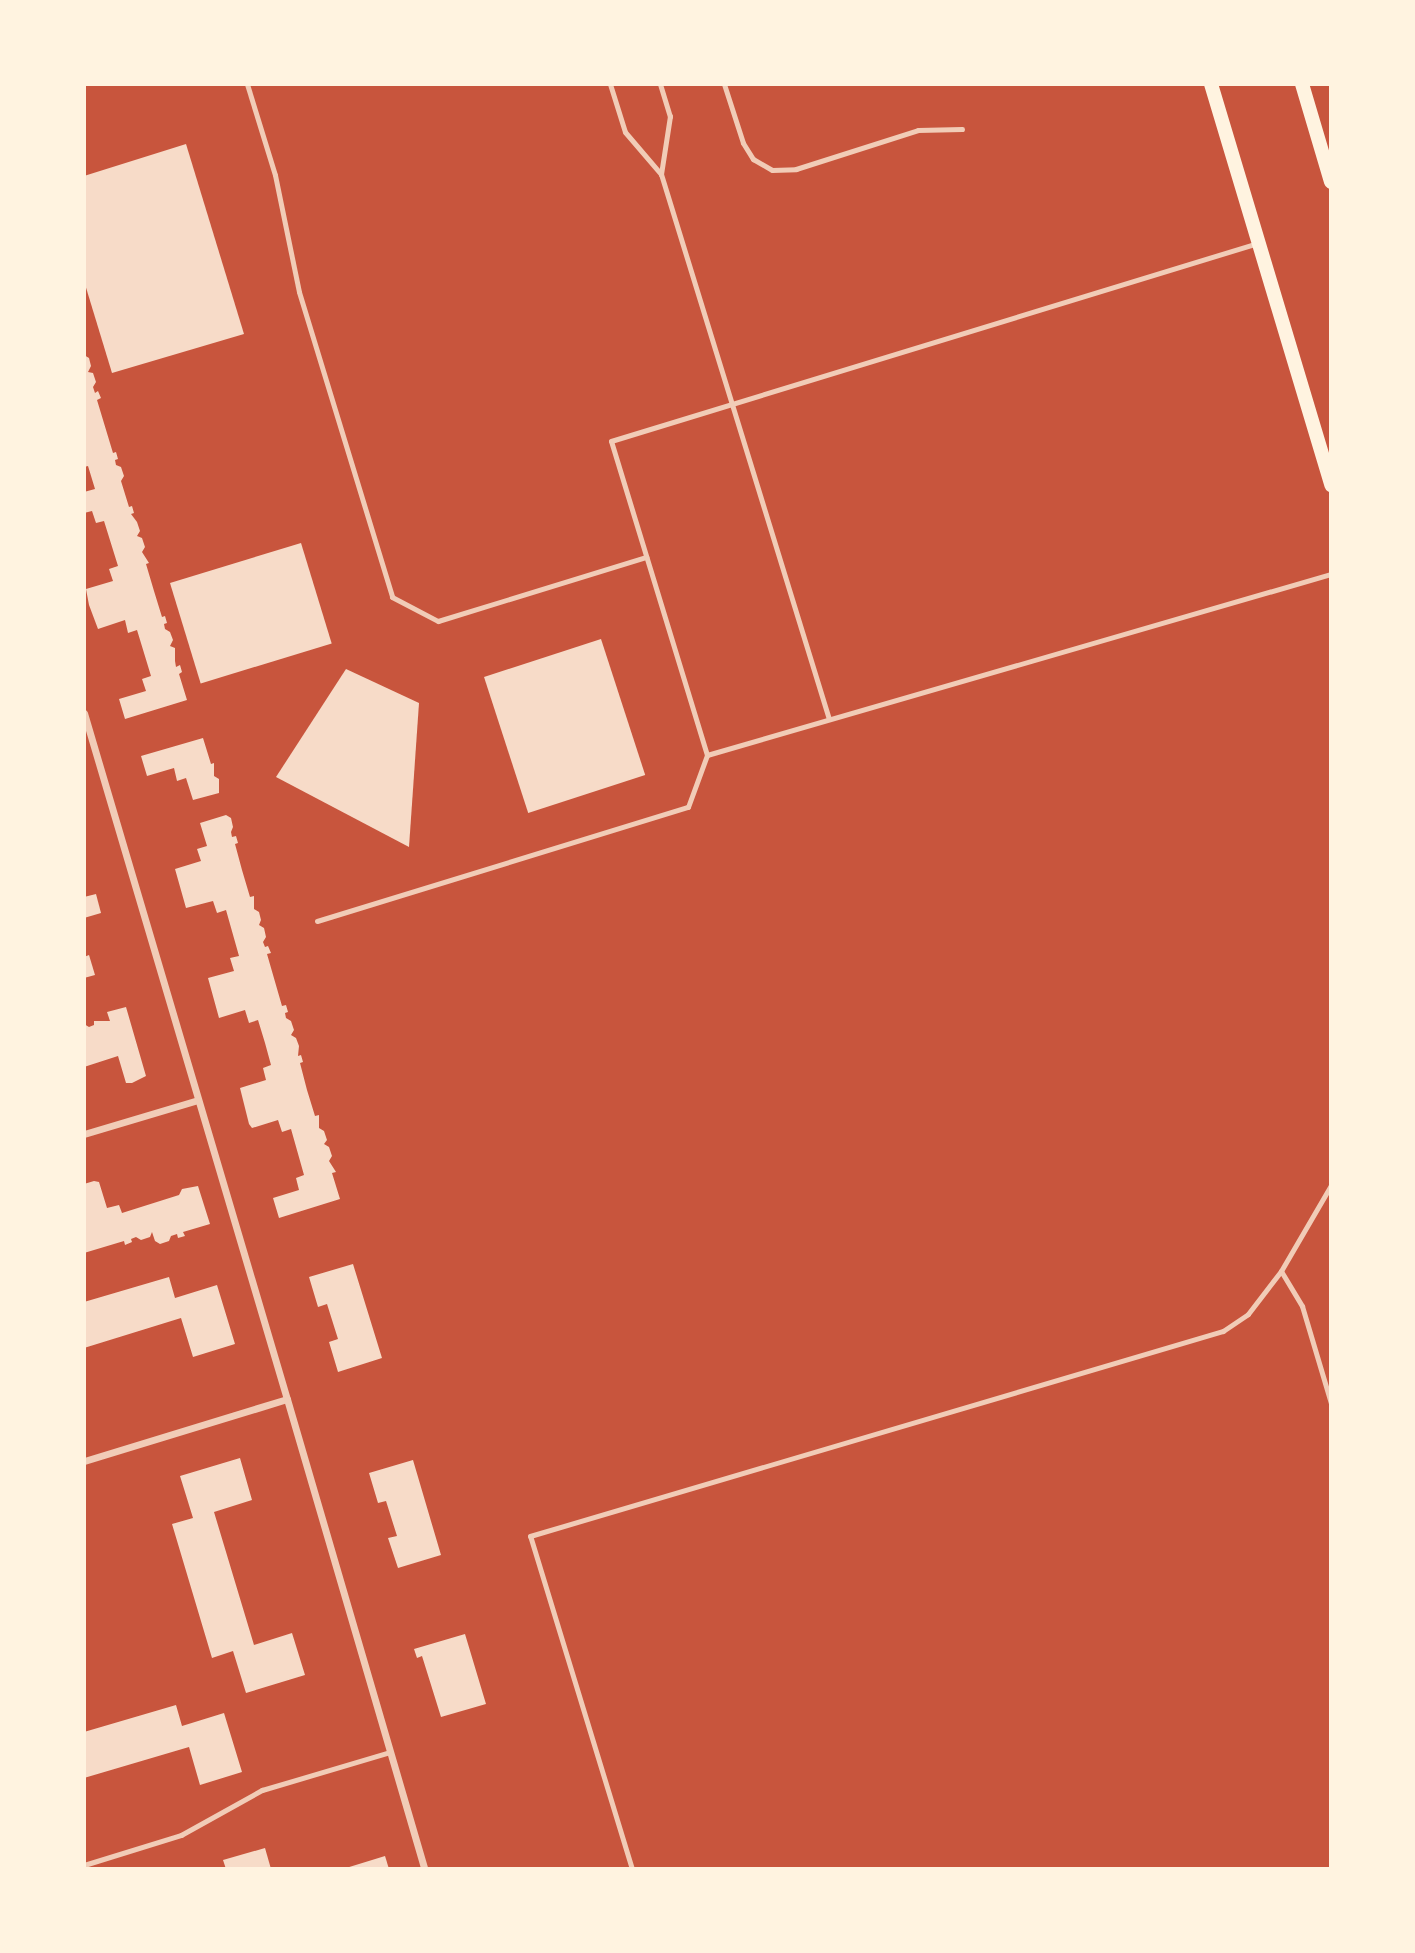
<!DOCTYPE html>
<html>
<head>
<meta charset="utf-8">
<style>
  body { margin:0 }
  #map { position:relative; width:1415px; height:1953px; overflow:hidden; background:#c8553d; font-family:Raleway,sans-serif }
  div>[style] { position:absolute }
  .building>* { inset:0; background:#f7dbc8; transform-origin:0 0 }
  .service>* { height:5px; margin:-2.5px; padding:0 2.5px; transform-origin:2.5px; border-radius:2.5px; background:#f1ccb7 }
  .minor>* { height:7px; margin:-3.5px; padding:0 3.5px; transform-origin:3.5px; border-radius:3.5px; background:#f1ccb7 }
  .secondary>* { height:14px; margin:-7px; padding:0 7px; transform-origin:7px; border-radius:7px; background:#fff3e0 }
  span { translate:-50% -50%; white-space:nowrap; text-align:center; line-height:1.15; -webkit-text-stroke:7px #fff3e0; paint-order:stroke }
  .frame { position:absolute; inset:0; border:86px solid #fff3e0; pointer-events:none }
</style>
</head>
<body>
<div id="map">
  <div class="building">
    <i style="clip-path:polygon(186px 144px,244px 334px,112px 373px,84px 281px,84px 176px)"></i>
    <i style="clip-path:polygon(84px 355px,89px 358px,91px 366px,88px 372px,93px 373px,96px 382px,93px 387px,95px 393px,98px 391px,101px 398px,97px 400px,113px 453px,116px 452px,118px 459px,115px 460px,116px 465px,121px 467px,124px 476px,121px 481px,129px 507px,132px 506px,134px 513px,131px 514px,137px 522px,140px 531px,137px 536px,142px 538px,145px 547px,142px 552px,149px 563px,146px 564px,154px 591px,162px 617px,165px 616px,167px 623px,164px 624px,165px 629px,170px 632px,173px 640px,170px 646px,175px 648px,175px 661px,176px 667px,180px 665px,182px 672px,179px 674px,187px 700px,125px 719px,119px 699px,146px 691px,142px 679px,151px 676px,137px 630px,128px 633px,125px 620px,98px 629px,89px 605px,86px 589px,113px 581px,109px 569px,118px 566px,104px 521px,96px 523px,92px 511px,84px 513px,84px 492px,95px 489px,88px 466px,84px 467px)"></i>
    <i style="left:301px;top:543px;width:105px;height:137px;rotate:73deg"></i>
    <i style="left:601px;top:639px;width:143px;height:123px;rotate:72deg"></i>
    <i style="clip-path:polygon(346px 669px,419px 703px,409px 847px,276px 777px)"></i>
    <i style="clip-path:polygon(203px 738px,211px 764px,214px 763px,214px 776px,219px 779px,219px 793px,193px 800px,186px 778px,177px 781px,174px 768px,147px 776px,141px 756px)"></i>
    <i style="clip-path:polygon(226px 815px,231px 818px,233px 827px,231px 832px,232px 837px,236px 836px,238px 843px,235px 844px,242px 870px,250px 897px,254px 896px,254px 909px,259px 912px,261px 920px,259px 925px,264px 928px,266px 937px,263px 942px,265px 947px,268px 946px,271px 953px,267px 954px,282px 1006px,286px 1005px,288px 1012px,285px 1013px,286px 1018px,291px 1021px,294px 1030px,291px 1035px,296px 1038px,299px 1046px,298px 1056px,301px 1055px,303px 1062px,300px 1063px,307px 1090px,315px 1116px,319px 1115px,319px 1128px,324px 1131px,327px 1140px,324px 1144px,329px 1147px,332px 1156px,329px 1161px,336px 1172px,332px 1173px,340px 1199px,279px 1218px,273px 1198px,299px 1190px,296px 1178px,304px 1175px,291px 1129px,282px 1132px,278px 1120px,252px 1128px,249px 1124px,240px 1088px,266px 1080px,263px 1068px,271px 1065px,265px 1043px,258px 1020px,249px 1023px,245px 1010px,219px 1018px,208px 978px,234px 971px,230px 958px,239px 956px,226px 910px,217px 913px,213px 901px,186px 908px,175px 869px,201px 861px,197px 849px,207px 846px,200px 823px)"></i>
    <i style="clip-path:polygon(96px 894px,101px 913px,84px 918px,84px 897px)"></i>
    <i style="clip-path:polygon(89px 955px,95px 975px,84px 978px,84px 957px)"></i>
    <i style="clip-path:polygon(126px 1007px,146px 1076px,132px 1083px,126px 1083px,118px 1056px,84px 1067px,84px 1024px,89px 1027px,94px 1025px,94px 1021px,110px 1021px,107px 1012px)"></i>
    <i style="clip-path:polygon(94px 1181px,99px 1182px,107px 1208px,119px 1205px,122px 1213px,179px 1195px,182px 1189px,198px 1186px,210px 1224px,183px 1232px,185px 1236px,178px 1238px,177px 1234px,171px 1236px,169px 1241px,160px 1244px,155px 1241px,152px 1232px,150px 1237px,141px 1240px,136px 1237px,131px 1239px,132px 1242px,125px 1245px,124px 1241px,84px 1253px,84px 1184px)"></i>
    <i style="clip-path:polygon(353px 1264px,382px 1358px,338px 1372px,329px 1342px,338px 1339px,327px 1304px,318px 1307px,309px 1277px)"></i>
    <i style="clip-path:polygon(169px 1277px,175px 1298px,217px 1285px,235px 1344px,193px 1357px,181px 1318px,84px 1348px,84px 1302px)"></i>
    <i style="clip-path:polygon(240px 1458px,252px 1500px,214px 1512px,254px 1645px,292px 1633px,305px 1675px,246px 1693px,233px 1651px,212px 1658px,172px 1524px,193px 1518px,180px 1476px)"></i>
    <i style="clip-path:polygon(413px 1460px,441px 1555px,398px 1568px,388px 1538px,397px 1536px,386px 1501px,378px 1503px,369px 1473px)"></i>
    <i style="clip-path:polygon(465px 1634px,486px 1704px,441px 1717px,422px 1656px,417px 1658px,414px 1649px)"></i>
    <i style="clip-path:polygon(176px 1705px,182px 1726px,224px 1713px,242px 1772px,200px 1785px,189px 1747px,84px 1778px,84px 1732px)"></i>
    <i style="clip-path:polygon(265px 1848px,271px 1869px,226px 1869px,223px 1860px)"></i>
    <i style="clip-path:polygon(385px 1856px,389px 1869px,346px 1869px,346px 1868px)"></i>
  </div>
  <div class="service">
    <i style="left:247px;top:84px;width:95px;rotate:72.9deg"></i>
    <i style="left:275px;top:175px;width:119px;rotate:78.4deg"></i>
    <i style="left:299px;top:292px;width:319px;rotate:73deg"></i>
    <i style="left:392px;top:597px;width:52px;rotate:27.6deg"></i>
    <i style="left:438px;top:621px;width:218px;rotate:-17.1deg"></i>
    <i style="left:610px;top:84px;width:50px;rotate:72.6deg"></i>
    <i style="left:625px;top:132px;width:55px;rotate:49.4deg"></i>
    <i style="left:661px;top:174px;width:570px;rotate:72.87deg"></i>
    <i style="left:660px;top:84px;width:34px;rotate:73deg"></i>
    <i style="left:670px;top:116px;width:59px;rotate:98.8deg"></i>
    <i style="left:724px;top:84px;width:62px;rotate:72.1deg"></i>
    <i style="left:743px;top:143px;width:19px;rotate:58deg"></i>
    <i style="left:753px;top:159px;width:22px;rotate:30deg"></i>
    <i style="left:772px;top:170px;width:24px;rotate:-2deg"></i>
    <i style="left:796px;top:169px;width:128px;rotate:-17.7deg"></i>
    <i style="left:918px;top:130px;width:44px;rotate:-1.3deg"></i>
    <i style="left:707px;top:755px;width:650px;rotate:-16.18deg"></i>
    <i style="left:317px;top:921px;width:388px;rotate:-17.1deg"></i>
    <i style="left:688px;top:807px;width:55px;rotate:-69.9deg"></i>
    <i style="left:707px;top:755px;width:328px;rotate:-107deg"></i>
    <i style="left:611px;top:441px;width:677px;rotate:-17.02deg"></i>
    <i style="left:1281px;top:1271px;width:41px;rotate:59deg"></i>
    <i style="left:1302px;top:1306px;width:101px;rotate:73.4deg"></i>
    <i style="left:84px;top:1865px;width:102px;rotate:-17.2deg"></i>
    <i style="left:181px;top:1835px;width:93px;rotate:-29.1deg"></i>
    <i style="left:262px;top:1790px;width:134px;rotate:-16.5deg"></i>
    <i style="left:632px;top:1869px;width:348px;rotate:-107deg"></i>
    <i style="left:530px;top:1536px;width:723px;rotate:-16.48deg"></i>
    <i style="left:1223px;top:1331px;width:30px;rotate:-34deg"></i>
    <i style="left:1248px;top:1314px;width:54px;rotate:-52.5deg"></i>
    <i style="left:1281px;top:1271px;width:99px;rotate:-59.8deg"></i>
  </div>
  <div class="minor">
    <i style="left:84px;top:713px;width:715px;rotate:73.52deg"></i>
    <i style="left:287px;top:1399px;width:212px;rotate:163deg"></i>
    <i style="left:84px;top:1134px;width:119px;rotate:-16.6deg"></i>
    <i style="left:287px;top:1399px;width:490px;rotate:73.7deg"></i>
  </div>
  <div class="secondary">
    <i style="left:1211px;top:84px;width:419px;rotate:73.3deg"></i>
    <i style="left:1302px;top:84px;width:102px;rotate:73.5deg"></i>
  </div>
  <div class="frame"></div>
</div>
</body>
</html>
